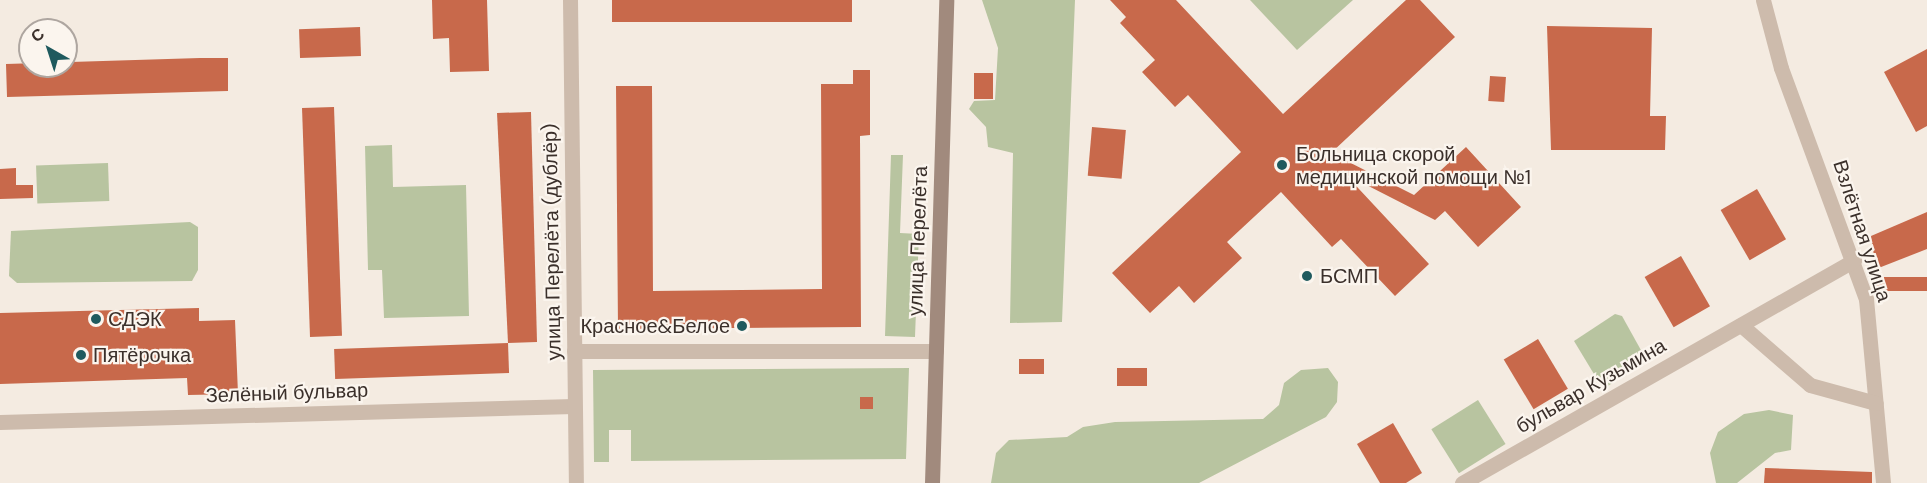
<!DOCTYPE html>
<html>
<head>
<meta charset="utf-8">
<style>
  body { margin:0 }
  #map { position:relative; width:1927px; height:483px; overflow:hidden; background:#f4ebe1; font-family:"DM Sans",sans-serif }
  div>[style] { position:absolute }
  .green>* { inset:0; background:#b8c4a0; transform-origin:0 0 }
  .building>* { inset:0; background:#c8694b; transform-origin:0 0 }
  .minor>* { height:15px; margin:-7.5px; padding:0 7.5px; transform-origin:7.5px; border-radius:7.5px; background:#cdbbac }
  .tertiary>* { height:15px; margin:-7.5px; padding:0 7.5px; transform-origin:7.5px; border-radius:7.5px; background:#cdbbac }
  .secondary>* { height:15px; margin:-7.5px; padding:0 7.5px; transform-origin:7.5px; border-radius:7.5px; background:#a18a7d }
  .dots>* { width:16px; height:16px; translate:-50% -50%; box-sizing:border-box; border:3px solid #fbf5ee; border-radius:50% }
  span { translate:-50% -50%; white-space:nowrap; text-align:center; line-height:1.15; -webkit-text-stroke:4.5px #fbf5ee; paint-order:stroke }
  .poi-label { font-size:20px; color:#3b302b }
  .left { translate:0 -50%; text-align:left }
  .right { translate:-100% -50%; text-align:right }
  .street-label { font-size:20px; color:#3b302b }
  .north { position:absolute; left:18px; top:18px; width:60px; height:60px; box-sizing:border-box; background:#fbf5ee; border:2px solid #aea6a0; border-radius:50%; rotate:321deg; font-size:16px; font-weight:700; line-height:24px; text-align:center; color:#3b302b }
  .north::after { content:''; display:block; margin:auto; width:21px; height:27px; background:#1f5a5e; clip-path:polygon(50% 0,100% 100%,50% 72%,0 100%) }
</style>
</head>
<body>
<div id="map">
  <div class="green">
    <i style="clip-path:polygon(982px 0,1075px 0,1062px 322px,1010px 323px,1013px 153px,988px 147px,986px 127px,969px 109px,974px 101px,995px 100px,998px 48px)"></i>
    <i style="clip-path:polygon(1250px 0,1353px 0,1297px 50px)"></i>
    <i style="clip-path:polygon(392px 145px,393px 187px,466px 185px,469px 316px,384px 318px,382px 270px,368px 270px,365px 146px)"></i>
    <i style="clip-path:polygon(891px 155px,903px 155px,900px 233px,919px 234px,915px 337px,885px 336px)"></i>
    <i style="left:108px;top:163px;width:38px;height:72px;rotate:88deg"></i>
    <i style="clip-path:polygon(190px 222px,198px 227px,198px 270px,192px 281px,17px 283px,9px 276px,11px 231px)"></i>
    <i style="clip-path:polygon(1615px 314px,1622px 316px,1647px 361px,1603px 389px,1574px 341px)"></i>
    <i style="clip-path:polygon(909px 368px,906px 459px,631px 461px,631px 430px,609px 430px,609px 462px,594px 462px,593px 370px)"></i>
    <i style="clip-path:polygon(1328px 368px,1338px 382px,1337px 402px,1326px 417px,1199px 483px,991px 483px,996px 453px,1009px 440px,1067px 437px,1083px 427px,1115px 422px,1263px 419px,1279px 405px,1284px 383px,1301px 370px)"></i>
    <i style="left:1478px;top:400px;width:52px;height:55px;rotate:58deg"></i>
    <i style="clip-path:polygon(1769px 410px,1793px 415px,1791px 450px,1775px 453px,1737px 483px,1716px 483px,1710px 453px,1718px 432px,1744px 414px)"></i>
  </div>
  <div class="building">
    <i style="clip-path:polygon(432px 0,487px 0,489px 71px,450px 72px,449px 38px,433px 39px)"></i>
    <i style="left:612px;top:0;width:240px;height:22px"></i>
    <i style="clip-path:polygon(1110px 0,1176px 0,1283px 114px,1406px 0,1420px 0,1455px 37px,1331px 153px,1414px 195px,1466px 147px,1521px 207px,1478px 247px,1445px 211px,1435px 220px,1345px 174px,1429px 264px,1395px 296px,1341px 239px,1332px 247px,1281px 192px,1227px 242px,1242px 258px,1194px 303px,1179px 286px,1150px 313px,1112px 273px,1241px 152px,1188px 95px,1175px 107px,1142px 72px,1155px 60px,1120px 23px,1126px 17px)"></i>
    <i style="clip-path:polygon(1547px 26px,1652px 28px,1650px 116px,1666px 116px,1665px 150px,1551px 150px)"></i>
    <i style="left:360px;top:27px;width:29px;height:61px;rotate:88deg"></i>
    <i style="clip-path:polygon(1927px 49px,1927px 126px,1916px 132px,1884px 72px)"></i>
    <i style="clip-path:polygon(200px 58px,228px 58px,228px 91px,7px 97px,6px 64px)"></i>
    <i style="clip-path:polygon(853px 70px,870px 70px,870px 135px,860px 136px,861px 327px,618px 329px,616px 86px,652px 86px,653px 291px,822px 289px,821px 84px,853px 84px)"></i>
    <i style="left:974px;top:73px;width:19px;height:26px"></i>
    <i style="left:1490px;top:76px;width:16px;height:25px;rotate:4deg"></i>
    <i style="left:334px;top:107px;width:229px;height:32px;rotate:88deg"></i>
    <i style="clip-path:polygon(531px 112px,537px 342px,508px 343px,497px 113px)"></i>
    <i style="left:1092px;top:127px;width:34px;height:49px;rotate:5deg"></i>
    <i style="clip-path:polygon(16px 168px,16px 185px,33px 185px,33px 198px,0 199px,0 169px)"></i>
    <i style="left:1757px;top:189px;width:58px;height:42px;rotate:60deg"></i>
    <i style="clip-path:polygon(1927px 212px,1927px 249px,1876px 269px,1871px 236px)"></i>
    <i style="left:1681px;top:256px;width:58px;height:42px;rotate:60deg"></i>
    <i style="left:1927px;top:277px;width:14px;height:51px;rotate:90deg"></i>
    <i style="clip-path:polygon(199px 308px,199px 321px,235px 320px,238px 394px,188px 395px,187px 378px,0 384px,0 313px)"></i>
    <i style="left:1538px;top:339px;width:58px;height:40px;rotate:59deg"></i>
    <i style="left:508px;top:343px;width:30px;height:174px;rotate:88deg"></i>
    <i style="left:1019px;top:359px;width:25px;height:15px"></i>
    <i style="left:1117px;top:368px;width:30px;height:18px"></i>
    <i style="left:860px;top:397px;width:13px;height:12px"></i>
    <i style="clip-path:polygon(1393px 423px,1422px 473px,1406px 483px,1380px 483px,1357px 444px)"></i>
    <i style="clip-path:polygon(1765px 468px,1872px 472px,1872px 483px,1764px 483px)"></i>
  </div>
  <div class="minor">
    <i style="left:1763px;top:0;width:70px;rotate:75.2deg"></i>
    <i style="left:1781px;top:68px;width:246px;rotate:69.8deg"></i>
    <i style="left:1866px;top:299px;width:185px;rotate:84.7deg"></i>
    <i style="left:1741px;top:325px;width:91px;rotate:41deg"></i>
    <i style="left:1810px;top:385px;width:68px;rotate:15.3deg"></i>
    <i style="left:0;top:422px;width:574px;rotate:-1.6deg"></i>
    <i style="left:1462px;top:483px;width:451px;rotate:-29.6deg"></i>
  </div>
  <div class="tertiary">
    <i style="left:570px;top:0;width:483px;rotate:89.3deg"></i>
    <i style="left:574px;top:351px;width:362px"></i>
  </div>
  <div class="secondary">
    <i style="left:932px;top:483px;width:483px;rotate:-88.3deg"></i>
  </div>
  <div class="dots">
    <i style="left:1282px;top:165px;background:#1f5a5e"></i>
    <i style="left:1307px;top:276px;background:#1f5a5e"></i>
    <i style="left:96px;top:319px;background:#1f5a5e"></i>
    <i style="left:742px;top:326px;background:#1f5a5e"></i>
    <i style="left:81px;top:355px;background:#1f5a5e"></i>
  </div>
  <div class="poi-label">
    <span class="left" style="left:1296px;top:166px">Больница скорой<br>медицинской помощи №1</span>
    <span class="left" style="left:1320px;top:276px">БСМП</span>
    <span class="left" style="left:108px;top:319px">СДЭК</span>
    <span class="right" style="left:730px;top:326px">Красное&amp;Белое</span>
    <span class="left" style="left:93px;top:355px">Пятёрочка</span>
  </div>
  <div class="street-label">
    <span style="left:1862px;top:231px;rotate:72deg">Взлётная улица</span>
    <span style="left:918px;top:241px;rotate:-88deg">улица Перелёта</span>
    <span style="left:552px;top:242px;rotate:-91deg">улица Перелёта (дублёр)</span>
    <span style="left:1591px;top:386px;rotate:-30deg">бульвар Кузьмина</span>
    <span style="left:287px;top:393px;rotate:-2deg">Зелёный бульвар</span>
  </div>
  <div class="north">С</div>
</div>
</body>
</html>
